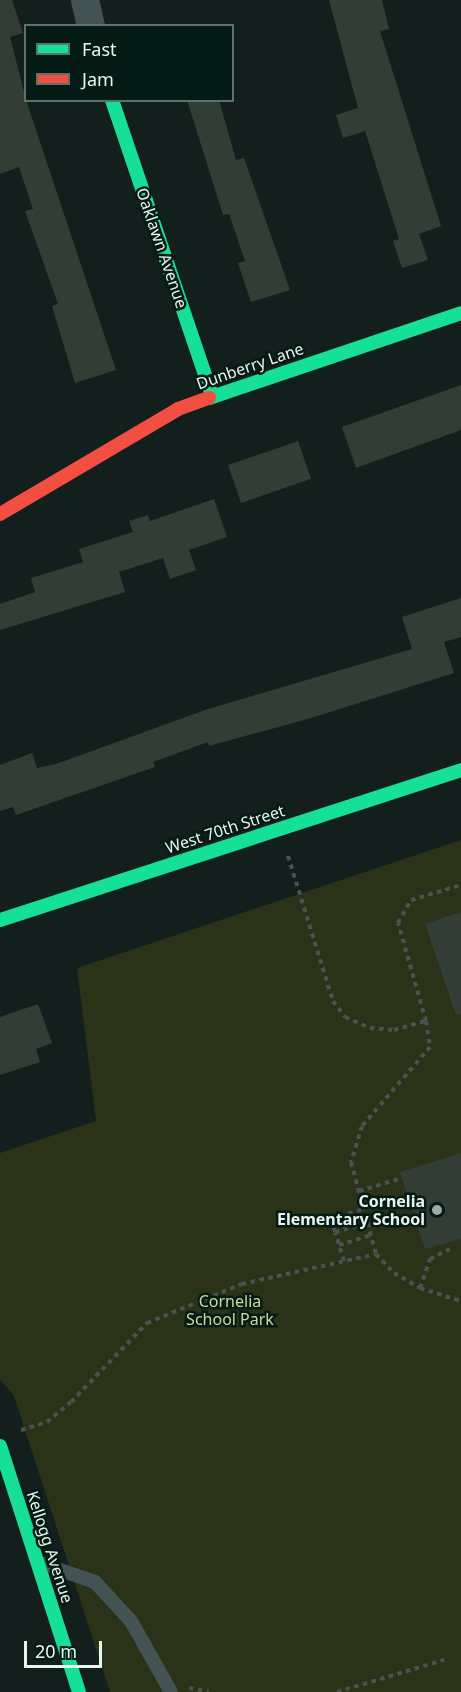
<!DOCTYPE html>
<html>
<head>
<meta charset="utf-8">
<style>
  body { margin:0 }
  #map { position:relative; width:461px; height:1692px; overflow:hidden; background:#131f1c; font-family:"Noto Sans",sans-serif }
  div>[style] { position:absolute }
  .green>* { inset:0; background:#2a3318 }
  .building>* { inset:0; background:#323d36; transform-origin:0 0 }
  .path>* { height:4px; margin-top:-2px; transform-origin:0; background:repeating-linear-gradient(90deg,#465352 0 4.5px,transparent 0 9px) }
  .lane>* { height:14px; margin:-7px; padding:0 7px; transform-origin:7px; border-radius:7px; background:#435353 }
  .street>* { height:28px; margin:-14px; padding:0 14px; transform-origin:14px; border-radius:14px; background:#435353 }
  .fast>* { height:14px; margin:-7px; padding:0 7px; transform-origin:7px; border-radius:7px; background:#16e098 }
  .jam>* { height:14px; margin:-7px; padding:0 7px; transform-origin:7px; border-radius:7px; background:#f24e42 }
  .dots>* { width:16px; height:16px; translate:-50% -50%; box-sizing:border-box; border:3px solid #051b15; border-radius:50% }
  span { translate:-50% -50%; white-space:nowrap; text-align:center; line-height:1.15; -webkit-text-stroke:5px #051b15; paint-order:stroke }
  .street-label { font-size:16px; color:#e8f5f1 }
  .poi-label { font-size:16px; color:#e8f5f1; font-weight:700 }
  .right { translate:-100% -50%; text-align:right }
  .park-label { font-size:16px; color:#c7dc99 }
  .legend { position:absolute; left:24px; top:24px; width:210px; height:78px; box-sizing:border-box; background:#051b15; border:2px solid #60726d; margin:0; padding:8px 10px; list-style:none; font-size:18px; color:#e8f5f1 }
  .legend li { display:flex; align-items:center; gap:12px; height:30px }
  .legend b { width:30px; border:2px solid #60726d }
  .scale { position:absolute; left:24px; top:1641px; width:78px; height:27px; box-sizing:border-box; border:3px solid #e8f5f1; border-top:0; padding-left:8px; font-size:18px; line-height:21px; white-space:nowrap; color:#e8f5f1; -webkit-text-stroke:4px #051b15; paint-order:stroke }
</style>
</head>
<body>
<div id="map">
  <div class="green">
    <i style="clip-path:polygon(461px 840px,461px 1692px,110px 1692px,14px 1396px,0 1379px,0 1153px,96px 1121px,77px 968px)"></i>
  </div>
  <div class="building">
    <i style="clip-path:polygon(0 0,12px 0,23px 33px,10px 37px,26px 100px,116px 370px,75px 383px,52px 306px,58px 304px,25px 211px,33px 209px,19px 167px,0 174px)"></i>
    <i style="clip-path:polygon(329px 0,382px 0,389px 29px,380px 31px,441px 226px,419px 234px,428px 260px,402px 268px,393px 241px,399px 239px,365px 131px,343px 138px,336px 115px,358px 108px)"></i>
    <i style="clip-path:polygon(187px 100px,219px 100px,236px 160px,244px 158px,290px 290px,251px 302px,238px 263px,245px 261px,229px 214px,223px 215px)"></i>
    <i style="clip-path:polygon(461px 385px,461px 430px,356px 468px,342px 427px)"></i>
    <i style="left:298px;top:441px;width:40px;height:74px;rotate:71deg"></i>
    <i style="clip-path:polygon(214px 499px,227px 537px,189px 550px,196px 570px,170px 579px,163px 558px,119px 572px,125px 592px,0 630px,0 604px,35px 592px,31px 578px,83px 562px,79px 549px,133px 532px,129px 521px,148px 515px,150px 521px)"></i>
    <i style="clip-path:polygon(461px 598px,461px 637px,444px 642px,454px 673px,311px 718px,209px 746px,208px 742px,153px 762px,155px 767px,16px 815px,13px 807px,0 811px,0 765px,32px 753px,37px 768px,56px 764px,208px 709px,412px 649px,402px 617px)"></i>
    <i style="clip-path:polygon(461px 912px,461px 1014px,456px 1015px,425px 924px)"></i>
    <i style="clip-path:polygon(38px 1004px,52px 1043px,36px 1049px,40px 1062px,0 1075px,0 1017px)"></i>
    <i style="clip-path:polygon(461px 1153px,461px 1239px,425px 1249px,400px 1172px)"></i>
  </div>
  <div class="path">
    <i style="left:288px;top:856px;width:152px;rotate:72.8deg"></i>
    <i style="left:333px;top:1001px;width:20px;rotate:53deg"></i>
    <i style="left:345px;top:1017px;width:27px;rotate:24deg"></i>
    <i style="left:370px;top:1028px;width:24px;rotate:5deg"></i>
    <i style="left:394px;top:1030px;width:33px;rotate:-16deg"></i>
    <i style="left:426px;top:1021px;width:26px;rotate:81deg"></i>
    <i style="left:430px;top:1047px;width:104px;rotate:130.7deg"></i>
    <i style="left:362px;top:1126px;width:38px;rotate:107deg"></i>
    <i style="left:351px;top:1162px;width:95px;rotate:74.8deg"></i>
    <i style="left:426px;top:1021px;width:102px;rotate:-105.9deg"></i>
    <i style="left:398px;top:923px;width:26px;rotate:-61deg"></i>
    <i style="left:411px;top:900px;width:52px;rotate:-16.7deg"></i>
    <i style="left:359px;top:1191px;width:45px;rotate:-16.8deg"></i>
    <i style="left:335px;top:1232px;width:14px;rotate:-107deg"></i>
    <i style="left:331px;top:1219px;width:34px;rotate:-17deg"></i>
    <i style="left:339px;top:1245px;width:34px;rotate:-17deg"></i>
    <i style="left:344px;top:1261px;width:30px;rotate:-107deg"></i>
    <i style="left:335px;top:1232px;width:33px;rotate:-16deg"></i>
    <i style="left:420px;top:1288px;width:31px;rotate:-71deg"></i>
    <i style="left:430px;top:1259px;width:22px;rotate:-27deg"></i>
    <i style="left:21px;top:1430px;width:27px;rotate:-17deg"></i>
    <i style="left:47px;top:1422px;width:31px;rotate:-40deg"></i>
    <i style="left:71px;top:1402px;width:110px;rotate:-46.1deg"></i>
    <i style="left:147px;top:1323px;width:103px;rotate:-22.3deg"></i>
    <i style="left:242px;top:1284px;width:137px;rotate:-12.6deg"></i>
    <i style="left:376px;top:1254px;width:26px;rotate:47deg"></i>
    <i style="left:394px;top:1273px;width:30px;rotate:30deg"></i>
    <i style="left:420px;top:1288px;width:43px;rotate:17.6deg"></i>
    <i style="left:189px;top:1688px;width:20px;rotate:11deg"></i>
    <i style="left:337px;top:1692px;width:112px;rotate:-16.7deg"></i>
  </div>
  <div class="lane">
    <i style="left:40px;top:1563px;width:58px;rotate:19.1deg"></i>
    <i style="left:95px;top:1582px;width:53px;rotate:47.3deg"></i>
    <i style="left:131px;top:1621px;width:81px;rotate:60.6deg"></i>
  </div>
  <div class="street">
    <i style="left:85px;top:0;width:27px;rotate:77deg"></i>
  </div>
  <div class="fast">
    <i style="left:112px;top:100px;width:311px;rotate:71.3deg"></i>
    <i style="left:209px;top:398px;width:266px;rotate:-18.6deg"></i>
    <i style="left:0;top:920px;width:485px;rotate:-18deg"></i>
    <i style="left:0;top:1446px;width:258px;rotate:72.2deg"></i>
  </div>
  <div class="jam">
    <i style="left:0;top:514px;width:207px;rotate:-30.5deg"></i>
    <i style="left:178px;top:409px;width:33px;rotate:-20deg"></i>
  </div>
  <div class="dots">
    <i style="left:437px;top:1210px;background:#9daaa6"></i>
  </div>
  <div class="street-label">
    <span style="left:162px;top:248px;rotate:71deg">Oaklawn Avenue</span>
    <span style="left:250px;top:366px;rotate:-19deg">Dunberry Lane</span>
    <span style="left:225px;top:829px;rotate:-18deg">West 70th Street</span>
    <span style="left:50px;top:1547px;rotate:72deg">Kellogg Avenue</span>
  </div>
  <div class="poi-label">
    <span class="right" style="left:425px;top:1210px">Cornelia<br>Elementary School</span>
  </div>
  <div class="park-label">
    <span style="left:230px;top:1310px">Cornelia<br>School Park</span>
  </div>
  <ul class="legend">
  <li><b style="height:8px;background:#16e098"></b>Fast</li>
  <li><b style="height:8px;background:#f24e42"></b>Jam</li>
  </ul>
  <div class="scale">20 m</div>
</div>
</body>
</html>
